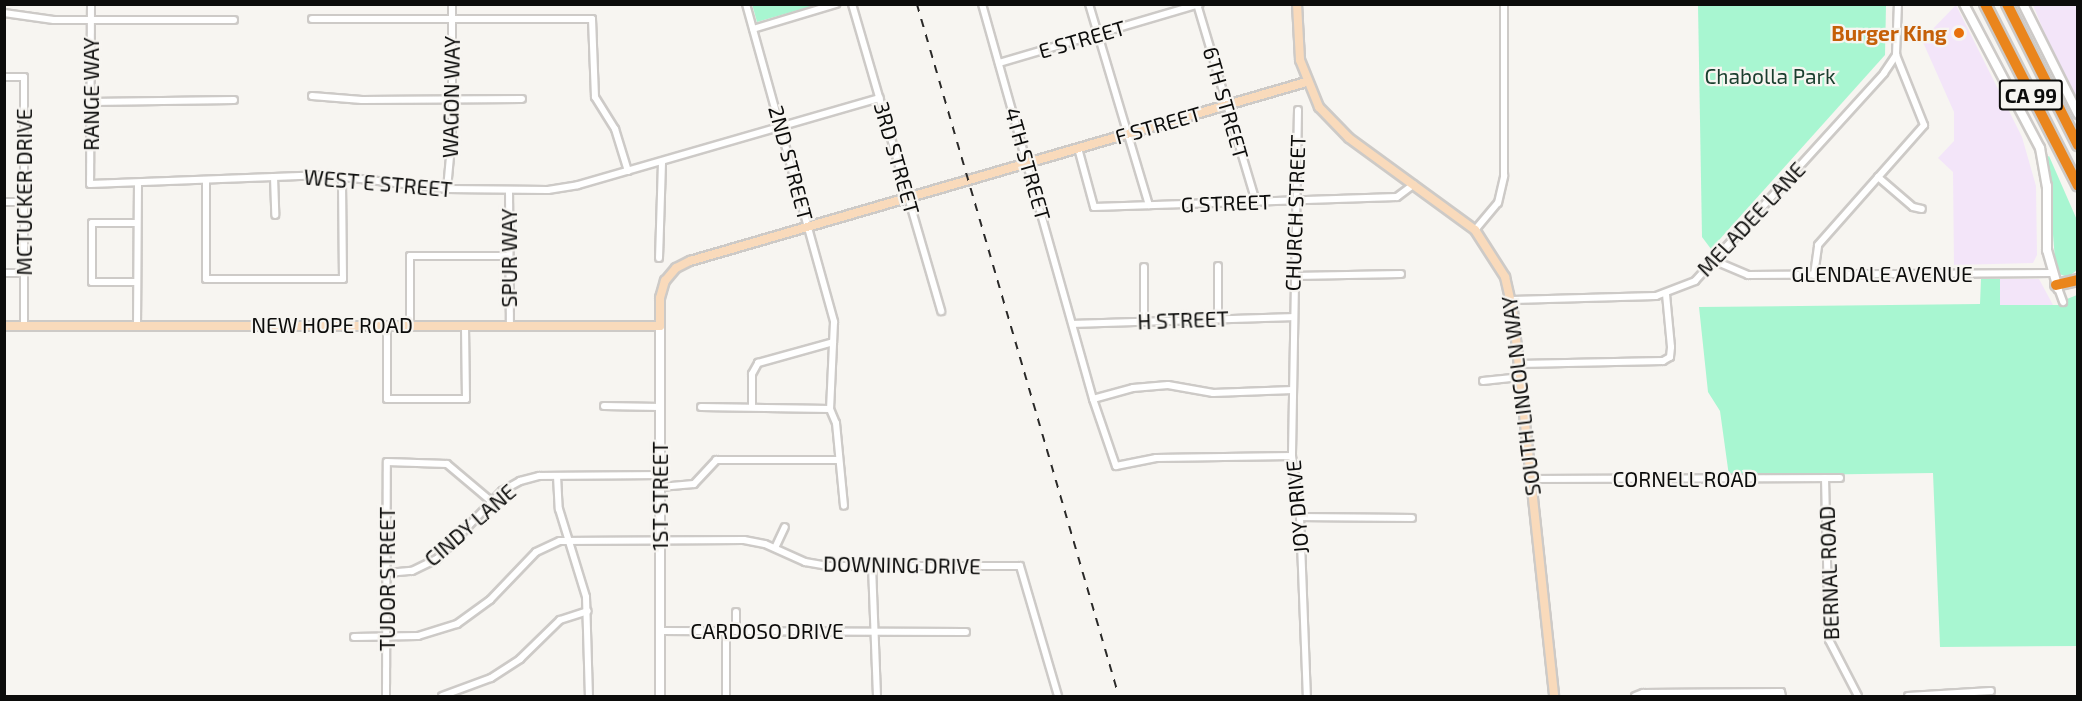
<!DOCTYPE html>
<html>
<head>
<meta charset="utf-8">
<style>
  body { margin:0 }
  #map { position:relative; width:2082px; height:701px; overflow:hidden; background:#f7f5f1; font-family:"Exo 2",sans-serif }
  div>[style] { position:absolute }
  .commercial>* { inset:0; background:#f3e5f9 }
  .green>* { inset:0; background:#a8f6d1 }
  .roads { filter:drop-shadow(2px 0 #cdcac7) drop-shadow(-2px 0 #cdcac7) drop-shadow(0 2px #cdcac7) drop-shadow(0 -2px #cdcac7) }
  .minor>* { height:6px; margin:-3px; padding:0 3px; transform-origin:3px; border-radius:3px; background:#fff }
  .tertiary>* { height:8px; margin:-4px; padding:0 4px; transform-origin:4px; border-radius:4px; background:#fff }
  .secondary>* { height:8px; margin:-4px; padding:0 4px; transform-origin:4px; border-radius:4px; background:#f9dabb }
  .motorway>* { height:10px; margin:-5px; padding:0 5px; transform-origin:5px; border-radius:5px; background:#ea851c }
  .rail>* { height:1.5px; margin-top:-0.75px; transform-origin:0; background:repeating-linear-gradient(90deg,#2a2928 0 8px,transparent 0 16px) }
  .dots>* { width:16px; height:16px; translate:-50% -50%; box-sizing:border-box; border:3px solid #f7f5f1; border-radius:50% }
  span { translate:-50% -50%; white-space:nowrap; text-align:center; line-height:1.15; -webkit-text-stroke:4.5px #f7f5f1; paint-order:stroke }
  .shield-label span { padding:2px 4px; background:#f7f5f1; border:2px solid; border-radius:4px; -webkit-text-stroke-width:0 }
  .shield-label { font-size:20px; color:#0c0c0b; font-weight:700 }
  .food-label { font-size:21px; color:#c56008; font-weight:700 }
  .right { translate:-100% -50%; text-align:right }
  .street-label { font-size:21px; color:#0c0c0b }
  .park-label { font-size:21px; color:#1a3e2e }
  .frame { position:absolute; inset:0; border:6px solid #0c0c0b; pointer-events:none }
</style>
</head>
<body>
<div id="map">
  <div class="commercial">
    <i style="clip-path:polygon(1956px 5px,2022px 137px,2036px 186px,2037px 255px,2033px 263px,1954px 265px,1953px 172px,1938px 158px,1954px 141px,1954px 112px,1922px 40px)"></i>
    <i style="clip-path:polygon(2033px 5px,2077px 5px,2077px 103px,2053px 54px)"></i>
    <i style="clip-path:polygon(2000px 279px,2039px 279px,2053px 305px,2000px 305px)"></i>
  </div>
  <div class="green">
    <i style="clip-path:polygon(752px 4px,816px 4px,816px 5px,757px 22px)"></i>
    <i style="clip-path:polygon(1698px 5px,1886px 5px,1885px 55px,1711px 249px,1702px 237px)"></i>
    <i style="clip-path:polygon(2049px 156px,2077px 220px,2077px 270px,2068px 277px,2059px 274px,2055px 260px,2047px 157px)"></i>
    <i style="clip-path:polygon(1981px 279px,2000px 279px,2000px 305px,2067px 305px,2067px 299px,2077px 295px,2077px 646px,1940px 647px,1933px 473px,1729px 476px,1720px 411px,1708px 392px,1699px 307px,1980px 304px)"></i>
  </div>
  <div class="roads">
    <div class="minor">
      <i style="left:91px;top:4px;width:180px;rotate:90.3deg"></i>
      <i style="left:90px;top:184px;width:236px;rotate:-2.2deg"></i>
      <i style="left:326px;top:175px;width:122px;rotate:6.6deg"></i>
      <i style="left:447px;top:189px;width:101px;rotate:0.6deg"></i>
      <i style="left:548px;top:190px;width:30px;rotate:-9deg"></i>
      <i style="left:578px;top:185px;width:314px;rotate:-16.1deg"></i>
      <i style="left:746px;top:4px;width:330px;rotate:74.5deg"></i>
      <i style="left:834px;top:322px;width:87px;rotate:92.6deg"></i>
      <i style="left:830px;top:409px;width:15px;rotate:67deg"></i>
      <i style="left:836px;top:423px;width:83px;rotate:84.5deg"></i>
      <i style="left:852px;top:4px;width:320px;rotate:73.8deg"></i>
      <i style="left:982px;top:4px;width:410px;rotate:74.3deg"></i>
      <i style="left:1093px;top:399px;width:41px;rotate:-15.4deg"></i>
      <i style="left:1133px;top:388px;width:35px;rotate:-5deg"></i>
      <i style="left:1168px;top:385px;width:46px;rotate:10.1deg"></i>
      <i style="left:1213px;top:393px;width:80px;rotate:-2.1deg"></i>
      <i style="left:1089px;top:4px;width:210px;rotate:73.4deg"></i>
      <i style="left:1197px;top:4px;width:207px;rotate:73.4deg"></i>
      <i style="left:4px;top:13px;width:50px;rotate:8deg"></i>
      <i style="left:54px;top:20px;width:180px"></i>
      <i style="left:312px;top:19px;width:280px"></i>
      <i style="left:592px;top:19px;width:78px;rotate:87.8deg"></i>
      <i style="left:595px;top:97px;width:38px;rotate:58deg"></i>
      <i style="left:615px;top:129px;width:44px;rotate:72.8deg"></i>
      <i style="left:753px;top:29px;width:87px;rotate:-16.8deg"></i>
      <i style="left:999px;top:63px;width:209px;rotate:-16.4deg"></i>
      <i style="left:4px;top:77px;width:20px"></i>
      <i style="left:24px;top:77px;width:249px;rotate:90deg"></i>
      <i style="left:312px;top:96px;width:50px;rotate:4.6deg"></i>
      <i style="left:362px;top:100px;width:160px;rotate:-0.4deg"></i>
      <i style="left:91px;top:102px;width:143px;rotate:-0.8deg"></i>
      <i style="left:1298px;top:110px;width:346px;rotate:91deg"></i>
      <i style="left:1292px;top:456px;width:62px;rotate:82.5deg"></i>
      <i style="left:1300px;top:517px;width:179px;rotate:87.8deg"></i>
      <i style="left:1078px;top:148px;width:61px;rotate:74.8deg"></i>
      <i style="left:1094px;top:207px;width:303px;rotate:-1.9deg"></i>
      <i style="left:1397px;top:197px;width:21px;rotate:-37deg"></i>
      <i style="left:274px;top:177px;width:38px;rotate:88deg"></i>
      <i style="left:1878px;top:177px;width:46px;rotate:40.6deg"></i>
      <i style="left:1913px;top:207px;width:9px;rotate:13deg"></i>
      <i style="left:206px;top:181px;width:98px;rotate:90deg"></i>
      <i style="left:206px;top:279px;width:137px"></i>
      <i style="left:343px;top:279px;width:103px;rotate:-90.6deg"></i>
      <i style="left:447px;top:189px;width:54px;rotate:-84.7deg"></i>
      <i style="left:452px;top:135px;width:131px;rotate:-90deg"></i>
      <i style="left:509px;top:190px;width:136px;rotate:89.6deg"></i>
      <i style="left:4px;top:202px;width:20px"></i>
      <i style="left:1475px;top:230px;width:35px;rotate:-50deg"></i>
      <i style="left:1498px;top:203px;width:28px;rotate:-77deg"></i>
      <i style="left:1504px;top:176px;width:172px;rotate:-90deg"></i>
      <i style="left:659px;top:258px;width:96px;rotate:-88.2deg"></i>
      <i style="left:1715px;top:261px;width:36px;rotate:23deg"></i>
      <i style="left:1748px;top:275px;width:304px;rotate:-0.4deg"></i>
      <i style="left:1218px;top:266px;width:53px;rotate:90deg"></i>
      <i style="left:1144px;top:267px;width:54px;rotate:90deg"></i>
      <i style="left:4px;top:273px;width:20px"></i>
      <i style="left:1814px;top:275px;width:30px;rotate:-82deg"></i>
      <i style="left:1818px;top:245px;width:160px;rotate:-48.5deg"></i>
      <i style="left:1924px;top:125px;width:75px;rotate:-111.8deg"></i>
      <i style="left:1294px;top:276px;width:107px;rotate:-1.1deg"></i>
      <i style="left:137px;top:282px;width:45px;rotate:180deg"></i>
      <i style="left:92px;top:282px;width:59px;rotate:-90deg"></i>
      <i style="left:92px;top:223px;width:45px"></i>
      <i style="left:2058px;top:288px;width:15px;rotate:70deg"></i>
      <i style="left:1512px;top:300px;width:144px;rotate:-1.6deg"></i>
      <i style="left:1656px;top:296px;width:42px;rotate:-21deg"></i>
      <i style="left:1695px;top:281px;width:281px;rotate:-47.7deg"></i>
      <i style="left:1884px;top:73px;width:22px;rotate:-56deg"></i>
      <i style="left:1896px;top:55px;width:51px;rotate:-87.8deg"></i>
      <i style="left:1074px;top:324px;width:219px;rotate:-1.8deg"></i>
      <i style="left:387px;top:325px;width:74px;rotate:90deg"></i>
      <i style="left:387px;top:399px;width:79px"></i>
      <i style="left:466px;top:399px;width:74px;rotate:-90.8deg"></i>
      <i style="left:410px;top:325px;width:69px;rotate:-90deg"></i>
      <i style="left:410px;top:256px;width:99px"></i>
      <i style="left:137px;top:326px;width:143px;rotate:-89.6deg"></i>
      <i style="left:1519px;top:364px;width:144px;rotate:-1.2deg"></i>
      <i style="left:1663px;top:361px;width:8px;rotate:-30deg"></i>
      <i style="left:1670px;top:357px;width:10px;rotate:-84deg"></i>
      <i style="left:1671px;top:347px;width:53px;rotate:-95.4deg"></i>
      <i style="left:1483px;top:381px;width:37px;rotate:-6deg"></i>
      <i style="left:1093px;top:399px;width:71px;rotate:71.1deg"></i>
      <i style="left:1116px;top:466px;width:41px;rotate:-11.3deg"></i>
      <i style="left:1156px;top:458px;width:136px;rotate:-0.8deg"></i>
      <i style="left:604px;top:406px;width:56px;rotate:1deg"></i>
      <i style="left:701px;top:407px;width:129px;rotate:0.9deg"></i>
      <i style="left:752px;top:407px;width:33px;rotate:-90deg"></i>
      <i style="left:752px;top:374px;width:13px;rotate:-61deg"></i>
      <i style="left:758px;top:363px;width:78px;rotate:-15.6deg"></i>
      <i style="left:557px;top:476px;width:33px;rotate:87deg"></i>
      <i style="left:559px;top:509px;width:92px;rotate:72.9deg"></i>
      <i style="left:586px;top:597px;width:99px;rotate:88.3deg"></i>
      <i style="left:1825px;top:478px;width:162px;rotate:88.6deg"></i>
      <i style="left:1829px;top:640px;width:63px;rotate:62.6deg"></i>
      <i style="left:1531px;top:479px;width:309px;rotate:-0.2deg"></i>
      <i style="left:660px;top:487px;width:34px;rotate:-5deg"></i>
      <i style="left:694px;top:484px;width:33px;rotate:-47deg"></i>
      <i style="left:716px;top:460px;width:122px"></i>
      <i style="left:1300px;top:517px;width:112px;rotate:0.5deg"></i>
      <i style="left:775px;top:548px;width:23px;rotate:-65deg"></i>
      <i style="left:872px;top:566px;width:130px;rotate:87.8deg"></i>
      <i style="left:387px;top:573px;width:25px;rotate:-5deg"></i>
      <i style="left:412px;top:571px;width:28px;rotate:-26deg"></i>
      <i style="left:437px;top:559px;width:94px;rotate:-46.3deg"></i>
      <i style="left:502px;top:491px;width:21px;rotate:-29deg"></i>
      <i style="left:520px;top:481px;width:20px;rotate:-15deg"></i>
      <i style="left:539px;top:476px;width:121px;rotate:-0.5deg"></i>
      <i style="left:736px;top:612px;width:19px;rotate:90deg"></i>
      <i style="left:660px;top:631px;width:306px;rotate:0.2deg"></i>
      <i style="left:354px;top:637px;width:64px;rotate:-0.9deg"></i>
      <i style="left:418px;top:636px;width:41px;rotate:-17.1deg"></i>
      <i style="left:457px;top:624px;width:41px;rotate:-36deg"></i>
      <i style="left:490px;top:600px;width:66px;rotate:-46.2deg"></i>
      <i style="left:536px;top:552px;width:26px;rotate:-25deg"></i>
      <i style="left:560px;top:541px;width:184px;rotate:-0.3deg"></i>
      <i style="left:744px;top:540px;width:21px;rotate:11deg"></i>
      <i style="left:765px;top:544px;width:44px;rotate:24.2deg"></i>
      <i style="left:805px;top:562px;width:22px;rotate:10deg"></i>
      <i style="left:827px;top:566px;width:193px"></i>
      <i style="left:1020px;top:566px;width:135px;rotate:73.7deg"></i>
      <i style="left:386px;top:696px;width:234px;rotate:-89.8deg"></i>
      <i style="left:387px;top:462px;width:60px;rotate:1.9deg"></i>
      <i style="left:447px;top:464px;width:59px;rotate:40.2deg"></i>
      <i style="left:442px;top:696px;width:52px;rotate:-20.2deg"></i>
      <i style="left:491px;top:678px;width:35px;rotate:-33deg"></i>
      <i style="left:520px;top:659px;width:56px;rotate:-44.3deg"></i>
      <i style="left:560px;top:620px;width:29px;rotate:-18deg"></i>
      <i style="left:726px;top:696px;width:65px;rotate:-90deg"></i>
      <i style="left:1635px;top:696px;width:9px;rotate:-21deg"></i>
      <i style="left:1643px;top:693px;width:138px;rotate:-0.4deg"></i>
      <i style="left:1781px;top:692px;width:4px;rotate:76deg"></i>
      <i style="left:1908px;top:696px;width:83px;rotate:-3.4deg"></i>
    </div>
    <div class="tertiary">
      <i style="left:1964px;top:4px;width:163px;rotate:62.2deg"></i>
      <i style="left:2040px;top:148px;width:39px;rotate:80deg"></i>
      <i style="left:2047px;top:186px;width:64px;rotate:90deg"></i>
      <i style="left:2047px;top:250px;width:40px;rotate:74deg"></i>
      <i style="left:2023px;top:4px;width:123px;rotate:63.4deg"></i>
      <i style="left:660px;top:326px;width:370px;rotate:90deg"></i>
    </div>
    <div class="secondary">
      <i style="left:1297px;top:4px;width:56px;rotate:86.9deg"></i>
      <i style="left:1300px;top:60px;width:51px;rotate:68deg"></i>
      <i style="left:1319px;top:107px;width:43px;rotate:45.9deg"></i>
      <i style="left:1349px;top:138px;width:156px;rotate:36.1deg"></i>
      <i style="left:1475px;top:230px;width:56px;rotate:57.4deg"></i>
      <i style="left:1505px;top:277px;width:35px;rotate:77deg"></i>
      <i style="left:1513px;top:311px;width:387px;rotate:83.9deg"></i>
      <i style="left:4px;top:326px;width:656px"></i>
      <i style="left:660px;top:326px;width:28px;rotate:-90deg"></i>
      <i style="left:660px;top:298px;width:18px;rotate:-74deg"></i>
      <i style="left:665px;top:281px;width:17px;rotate:-50deg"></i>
      <i style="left:676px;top:268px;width:16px;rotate:-27deg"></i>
      <i style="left:690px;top:261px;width:641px;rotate:-16.2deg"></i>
    </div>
    <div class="motorway">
      <i style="left:1985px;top:4px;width:204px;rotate:62.9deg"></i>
      <i style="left:2007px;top:4px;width:158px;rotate:63.3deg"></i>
      <i style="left:2056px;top:285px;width:23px;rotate:-13deg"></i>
    </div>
  </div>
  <div class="rail">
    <i style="left:917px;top:4px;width:721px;rotate:73.73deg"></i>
  </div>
  <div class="dots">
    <i style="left:1959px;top:33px;background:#e8710a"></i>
  </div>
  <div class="shield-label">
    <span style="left:2031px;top:95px">CA 99</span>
  </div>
  <div class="food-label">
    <span class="right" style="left:1947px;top:33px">Burger King</span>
  </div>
  <div class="street-label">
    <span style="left:1082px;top:39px;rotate:-16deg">E STREET</span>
    <span style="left:91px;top:94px;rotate:-90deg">RANGE WAY</span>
    <span style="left:451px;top:97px;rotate:-89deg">WAGON WAY</span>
    <span style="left:1226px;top:103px;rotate:74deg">6TH STREET</span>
    <span style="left:1158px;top:125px;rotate:-16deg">F STREET</span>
    <span style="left:897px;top:158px;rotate:74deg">3RD STREET</span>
    <span style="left:791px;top:163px;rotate:75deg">2ND STREET</span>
    <span style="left:1028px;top:164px;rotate:74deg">4TH STREET</span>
    <span style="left:378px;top:183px;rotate:5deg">WEST E STREET</span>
    <span style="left:24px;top:192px;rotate:-90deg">MCTUCKER DRIVE</span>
    <span style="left:1226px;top:203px;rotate:-2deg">G STREET</span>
    <span style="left:1295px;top:213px;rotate:-88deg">CHURCH STREET</span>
    <span style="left:1751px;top:219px;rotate:-47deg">MELADEE LANE</span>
    <span style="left:509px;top:258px;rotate:-90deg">SPUR WAY</span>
    <span style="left:1882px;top:274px">GLENDALE AVENUE</span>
    <span style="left:1183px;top:320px;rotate:-2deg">H STREET</span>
    <span style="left:332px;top:325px">NEW HOPE ROAD</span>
    <span style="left:1521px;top:396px;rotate:-97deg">SOUTH LINCOLN WAY</span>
    <span style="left:1685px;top:479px">CORNELL ROAD</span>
    <span style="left:660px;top:496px;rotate:-90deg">1ST STREET</span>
    <span style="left:1297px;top:507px;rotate:-95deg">JOY DRIVE</span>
    <span style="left:470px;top:525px;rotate:-41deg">CINDY LANE</span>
    <span style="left:902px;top:565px;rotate:1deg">DOWNING DRIVE</span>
    <span style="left:1829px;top:573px;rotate:-92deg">BERNAL ROAD</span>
    <span style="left:387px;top:579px;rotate:-90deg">TUDOR STREET</span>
    <span style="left:767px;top:631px">CARDOSO DRIVE</span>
  </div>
  <div class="park-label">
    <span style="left:1770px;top:76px">Chabolla Park</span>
  </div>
  <div class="frame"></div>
</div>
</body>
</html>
